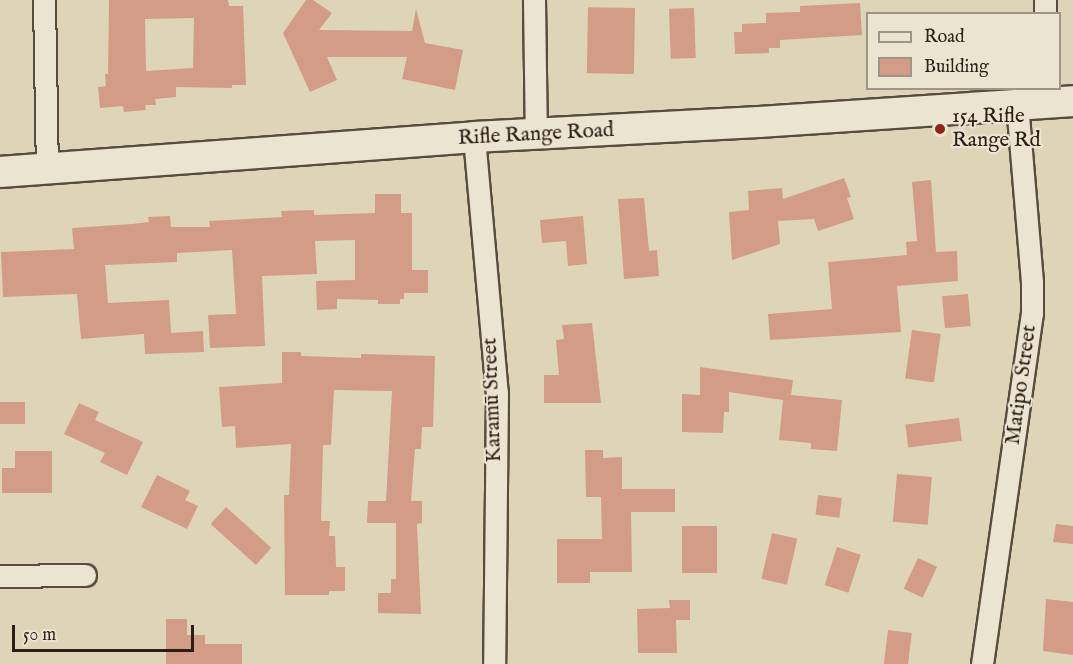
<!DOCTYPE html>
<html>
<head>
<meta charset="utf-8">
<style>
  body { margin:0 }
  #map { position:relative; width:1073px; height:664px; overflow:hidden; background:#ded5b8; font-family:"IM FELL English",serif }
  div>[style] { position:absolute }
  .building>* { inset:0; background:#d39c86; transform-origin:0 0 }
  .roads { filter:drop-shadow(2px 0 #584c3e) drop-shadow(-2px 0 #584c3e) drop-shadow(0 2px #584c3e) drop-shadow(0 -2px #584c3e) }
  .street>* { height:21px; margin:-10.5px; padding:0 10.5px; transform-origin:10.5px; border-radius:10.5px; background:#eae4d1 }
  .secondary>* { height:30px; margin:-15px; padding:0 15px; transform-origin:15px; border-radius:15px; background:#eae4d1 }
  .dots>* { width:16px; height:16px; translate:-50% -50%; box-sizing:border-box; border:3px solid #eae4d1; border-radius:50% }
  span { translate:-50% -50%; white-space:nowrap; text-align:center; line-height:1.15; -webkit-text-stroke:4.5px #eae4d1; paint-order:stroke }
  .poi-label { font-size:21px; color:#2c1e15 }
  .left { translate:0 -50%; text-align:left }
  .street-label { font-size:21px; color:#2c1e15 }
  .legend { position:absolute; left:866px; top:12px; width:195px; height:78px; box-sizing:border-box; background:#eae4d1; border:2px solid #9e9586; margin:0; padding:8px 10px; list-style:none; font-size:18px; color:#2c1e15 }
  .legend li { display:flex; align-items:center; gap:12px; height:30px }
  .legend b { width:30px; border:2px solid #9e9586 }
  .scale { position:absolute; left:12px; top:625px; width:182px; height:27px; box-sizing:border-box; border:3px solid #2c1e15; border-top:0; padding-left:8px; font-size:18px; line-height:21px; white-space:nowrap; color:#2c1e15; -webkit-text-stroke:4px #eae4d1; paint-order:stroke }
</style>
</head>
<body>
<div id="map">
  <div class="building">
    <i style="clip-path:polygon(evenodd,109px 0,228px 0,229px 6px,243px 6px,246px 85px,232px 85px,232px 88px,176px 87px,176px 97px,155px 99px,156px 105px,145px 105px,146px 110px,124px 112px,123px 106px,100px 108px,98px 87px,106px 86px,105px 74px,108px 74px,109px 0,194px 18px,193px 68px,146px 71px,145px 19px,194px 18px)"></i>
    <i style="clip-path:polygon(306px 0,313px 0,332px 13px,319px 30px,412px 31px,416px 9px,425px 43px,463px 50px,455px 90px,402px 79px,407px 57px,327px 57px,337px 80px,310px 92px,283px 33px)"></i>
    <i style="clip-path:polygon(860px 3px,862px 35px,780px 40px,780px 48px,769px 48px,769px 53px,735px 54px,734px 32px,742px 32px,742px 24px,766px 23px,766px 13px,800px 12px,800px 6px)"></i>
    <i style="left:635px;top:8px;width:66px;height:47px;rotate:91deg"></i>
    <i style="left:694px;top:8px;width:50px;height:25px;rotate:88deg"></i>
    <i style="clip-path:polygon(844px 178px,851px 197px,847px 198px,854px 219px,818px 231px,814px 219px,778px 221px,780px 244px,732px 260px,729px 212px,749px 210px,748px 191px,782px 188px,783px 199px)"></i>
    <i style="clip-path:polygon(931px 180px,936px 252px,957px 251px,958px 281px,897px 286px,901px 332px,770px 340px,768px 314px,832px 309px,828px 262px,907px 255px,906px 242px,917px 241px,912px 182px)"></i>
    <i style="clip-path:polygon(375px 194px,401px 194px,401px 213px,412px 213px,412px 270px,428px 270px,428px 293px,404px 293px,404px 299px,400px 299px,400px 304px,378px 304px,378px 300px,337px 299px,337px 309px,317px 310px,316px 281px,355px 280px,355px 240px,315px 241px,317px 274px,262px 276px,265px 346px,210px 348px,208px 315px,236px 314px,232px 250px,177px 253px,177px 262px,105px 265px,108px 303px,169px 300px,171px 333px,203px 331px,204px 352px,145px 354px,144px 334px,81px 339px,77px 294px,3px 297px,1px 252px,74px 249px,72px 228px,132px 224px,149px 222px,148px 217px,170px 216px,171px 227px,210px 227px,209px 221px,282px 217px,281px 211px,314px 210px,314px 215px,375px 213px)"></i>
    <i style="clip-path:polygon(644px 198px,649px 251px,657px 250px,659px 276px,624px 279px,618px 199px)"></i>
    <i style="clip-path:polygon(583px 216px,587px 264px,568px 266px,566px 241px,542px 243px,540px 220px)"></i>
    <i style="left:968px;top:294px;width:32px;height:26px;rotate:85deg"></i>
    <i style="clip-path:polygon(592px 323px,601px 403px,544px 403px,544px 375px,559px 375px,556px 340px,564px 339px,562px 325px)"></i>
    <i style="left:912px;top:330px;width:29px;height:49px;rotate:8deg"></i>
    <i style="clip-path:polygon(282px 352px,301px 352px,301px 356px,361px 358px,361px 354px,435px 356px,433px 427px,422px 427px,421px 449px,415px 449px,411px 501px,422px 501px,422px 523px,417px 524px,421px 614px,378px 613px,378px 593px,391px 593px,391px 579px,396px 579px,396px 523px,367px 523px,368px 501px,386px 501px,392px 391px,334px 390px,331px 445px,323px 445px,321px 521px,330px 521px,329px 536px,335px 536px,336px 567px,345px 567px,345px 591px,329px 591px,329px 595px,285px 595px,284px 495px,289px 495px,291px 444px,236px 448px,235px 426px,222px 427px,219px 387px,282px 383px)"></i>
    <i style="clip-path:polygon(700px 367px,793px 380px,791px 395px,842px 400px,837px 451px,811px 449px,811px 443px,779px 440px,783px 400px,729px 392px,729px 412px,724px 412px,723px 433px,682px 432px,682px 394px,700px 395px)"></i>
    <i style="left:0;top:402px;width:25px;height:22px"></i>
    <i style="clip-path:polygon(79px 403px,99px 412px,95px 420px,143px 442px,127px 475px,100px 462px,105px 453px,64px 434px)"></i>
    <i style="left:959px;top:418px;width:23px;height:54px;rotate:83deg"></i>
    <i style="clip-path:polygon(585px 450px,603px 450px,603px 458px,622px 457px,622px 489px,675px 489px,675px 512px,631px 512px,632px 572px,590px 572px,590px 583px,557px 583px,557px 539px,602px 539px,601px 497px,586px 497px)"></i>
    <i style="clip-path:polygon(15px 451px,52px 451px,52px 493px,2px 493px,2px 468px,15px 468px)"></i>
    <i style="left:897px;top:474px;width:35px;height:48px;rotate:5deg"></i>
    <i style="clip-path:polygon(157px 475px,190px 491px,185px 500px,198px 506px,187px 529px,141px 507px)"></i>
    <i style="left:818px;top:495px;width:24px;height:20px;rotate:7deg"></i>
    <i style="left:226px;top:507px;width:61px;height:23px;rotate:42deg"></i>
    <i style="clip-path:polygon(1056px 524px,1073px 526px,1073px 544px,1053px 542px)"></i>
    <i style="left:717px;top:526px;width:47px;height:35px;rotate:90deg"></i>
    <i style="left:772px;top:533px;width:26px;height:47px;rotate:13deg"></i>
    <i style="left:837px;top:547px;width:25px;height:40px;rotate:18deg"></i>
    <i style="left:918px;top:558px;width:21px;height:34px;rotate:25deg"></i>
    <i style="clip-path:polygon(1046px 599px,1073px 602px,1073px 655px,1043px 651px)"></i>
    <i style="clip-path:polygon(669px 600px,690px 600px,690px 620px,676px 620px,677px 653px,638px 653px,637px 609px,670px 608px)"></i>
    <i style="clip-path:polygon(166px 619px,187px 619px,187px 635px,205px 635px,205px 644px,242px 644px,242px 664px,166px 664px)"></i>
    <i style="left:888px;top:630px;width:24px;height:34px;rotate:7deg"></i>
  </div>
  <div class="roads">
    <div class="street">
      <i style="left:44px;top:0;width:169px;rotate:89deg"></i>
      <i style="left:534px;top:0;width:135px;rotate:89.2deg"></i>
      <i style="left:1045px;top:0;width:14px;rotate:90deg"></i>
      <i style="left:474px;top:137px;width:257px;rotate:84.9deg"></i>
      <i style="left:497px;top:393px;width:271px;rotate:90.6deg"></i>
      <i style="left:0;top:576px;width:85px;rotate:-0.7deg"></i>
      <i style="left:982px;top:664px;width:355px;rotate:-81.9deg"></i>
      <i style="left:1032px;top:313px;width:31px;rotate:-90deg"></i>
      <i style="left:1032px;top:282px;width:178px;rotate:-94.8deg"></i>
    </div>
    <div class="secondary">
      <i style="left:0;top:172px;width:475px;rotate:-4.2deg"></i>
      <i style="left:474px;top:137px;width:285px;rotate:-3deg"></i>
      <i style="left:759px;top:122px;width:315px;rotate:-3.8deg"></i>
    </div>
  </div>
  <div class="dots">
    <i style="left:940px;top:129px;background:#8f2418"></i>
  </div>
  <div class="poi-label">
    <span class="left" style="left:952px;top:129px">154 Rifle<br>Range Rd</span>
  </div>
  <div class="street-label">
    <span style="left:536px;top:135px;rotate:-3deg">Rifle Range Road</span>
    <span style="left:1022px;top:385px;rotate:-82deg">Matipo Street</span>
    <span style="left:493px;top:400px;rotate:-92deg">Karamū Street</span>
  </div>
  <ul class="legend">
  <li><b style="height:8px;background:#eae4d1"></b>Road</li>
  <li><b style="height:16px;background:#d39c86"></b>Building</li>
  </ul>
  <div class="scale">50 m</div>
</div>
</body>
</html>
